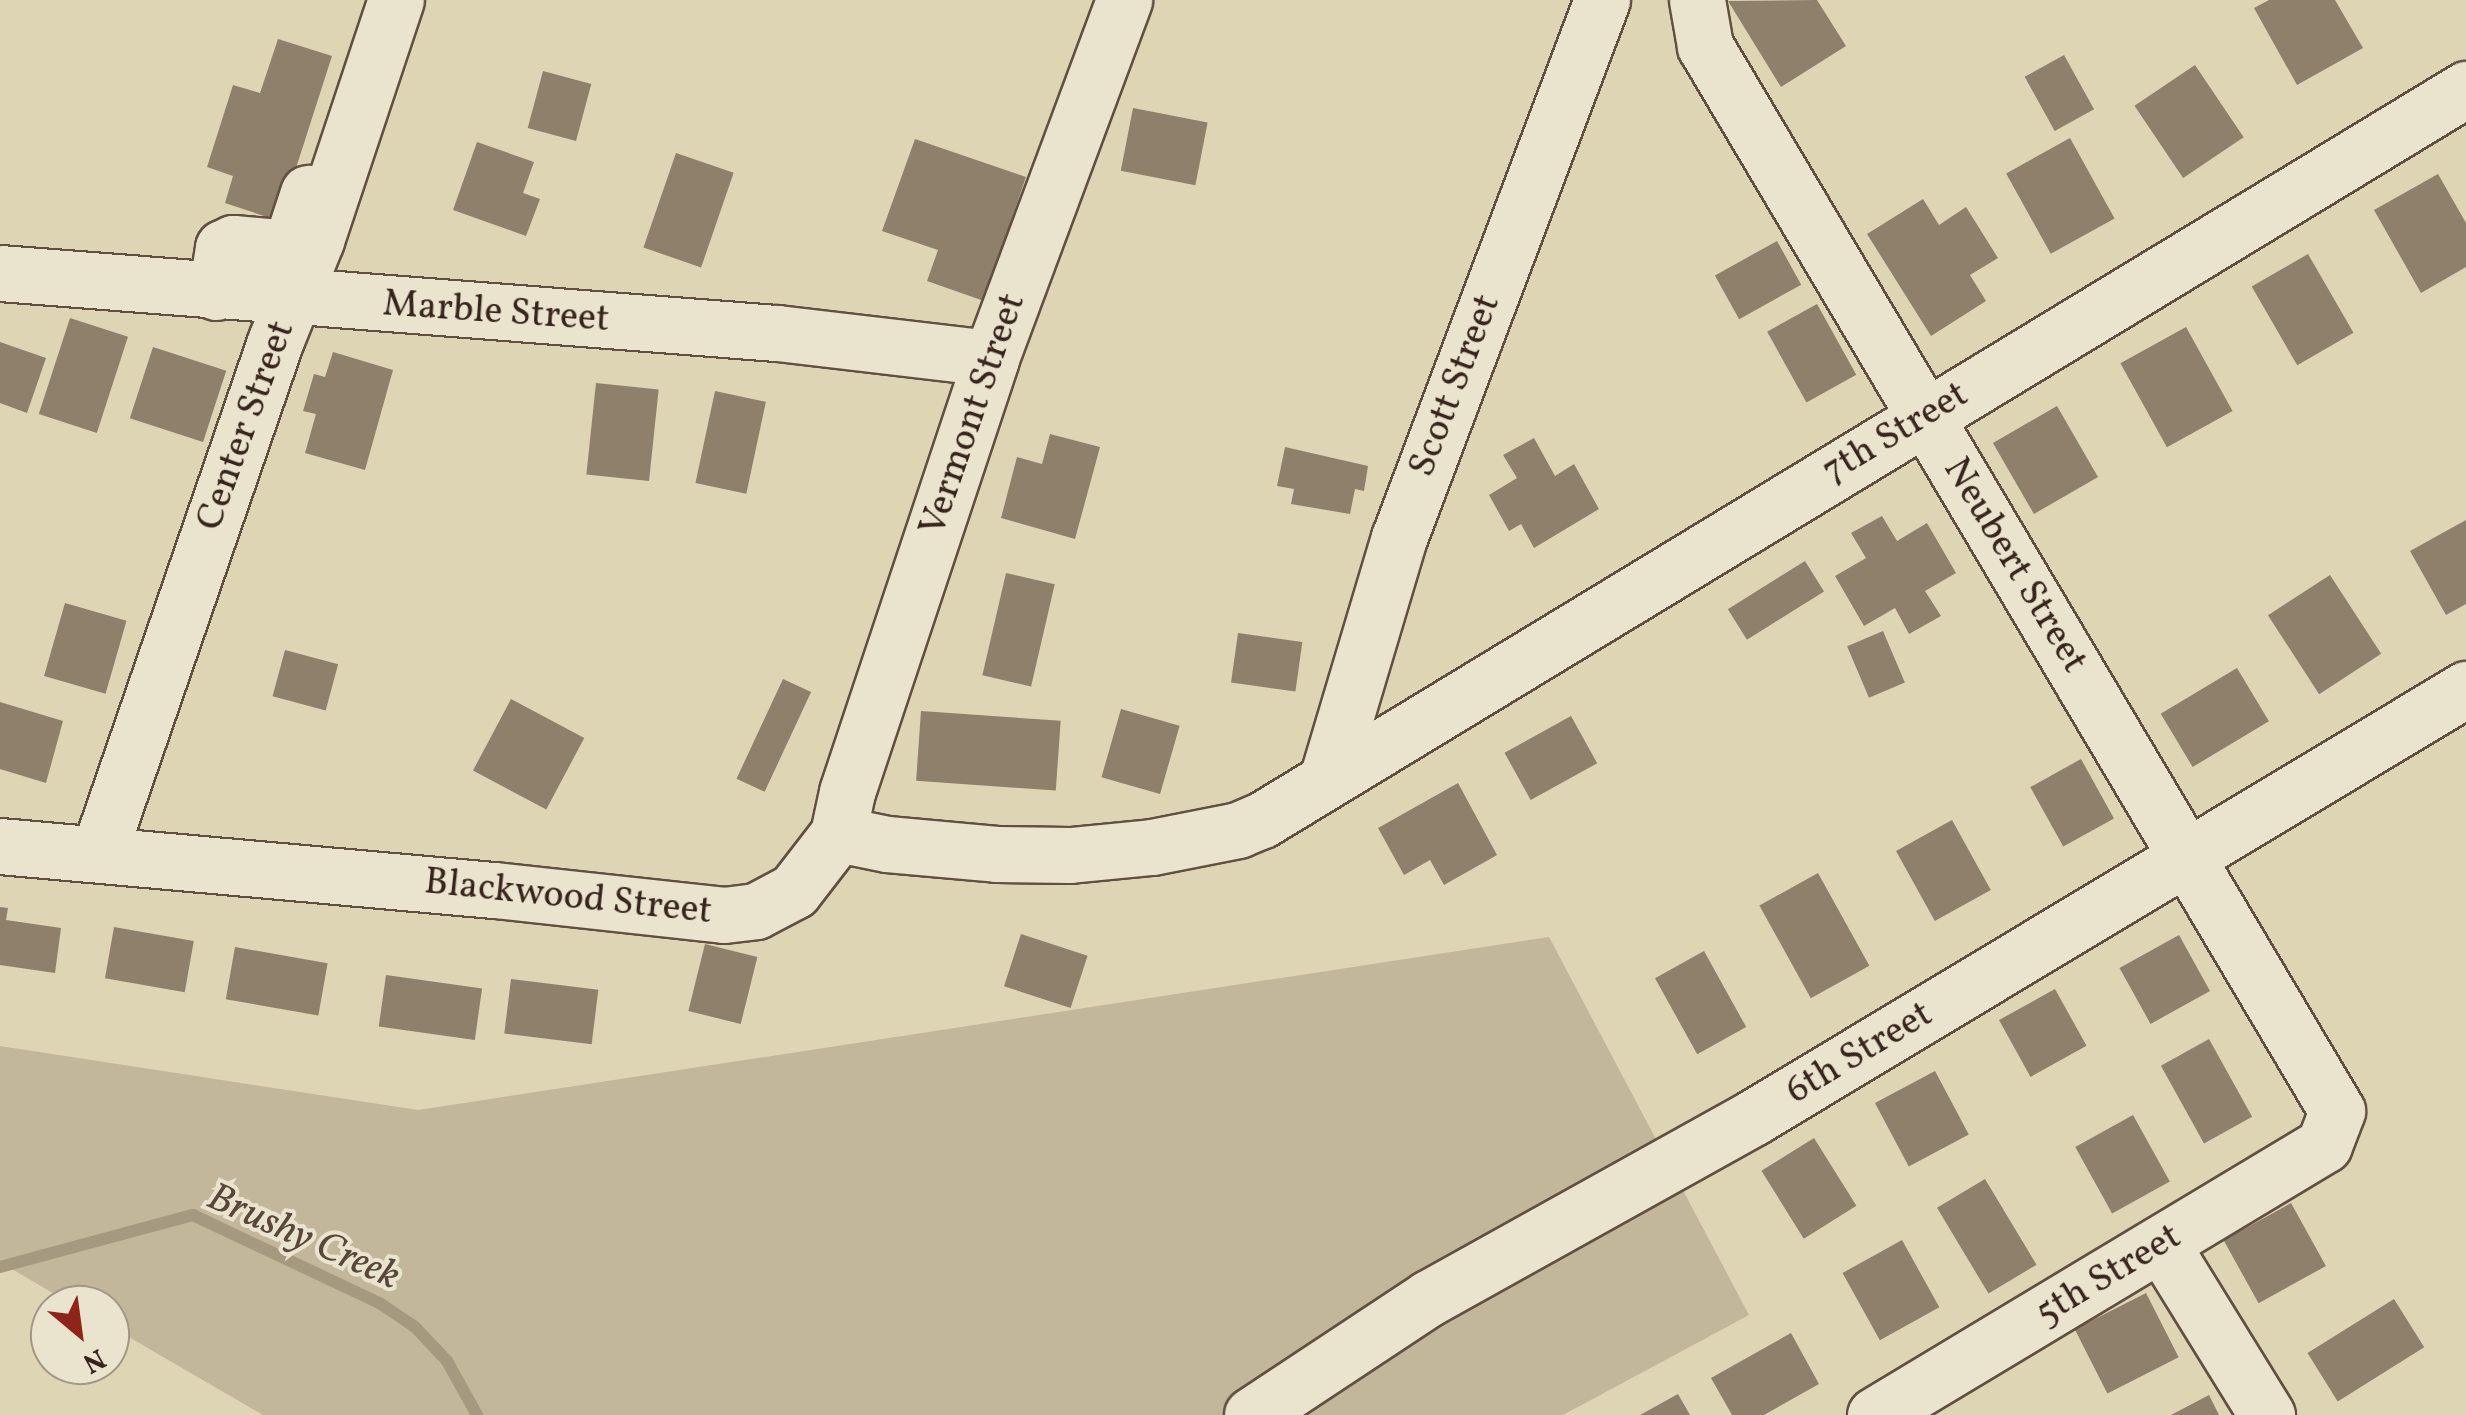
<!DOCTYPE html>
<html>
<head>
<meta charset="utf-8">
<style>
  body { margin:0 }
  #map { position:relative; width:2466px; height:1415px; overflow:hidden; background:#ded5b4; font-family:Vollkorn,serif }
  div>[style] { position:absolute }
  .green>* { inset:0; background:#c2b79a }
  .stream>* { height:12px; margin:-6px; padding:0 6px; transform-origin:6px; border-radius:6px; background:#a59980 }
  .building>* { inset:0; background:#8e806b; transform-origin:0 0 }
  .roads { filter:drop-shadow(2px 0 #615042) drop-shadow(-2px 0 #615042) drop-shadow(0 2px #615042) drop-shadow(0 -2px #615042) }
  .minor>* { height:55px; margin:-27.5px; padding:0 27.5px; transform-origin:27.5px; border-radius:27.5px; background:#eae4ce }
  span { translate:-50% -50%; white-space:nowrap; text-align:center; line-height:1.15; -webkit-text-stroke:8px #eae4ce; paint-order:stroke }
  .street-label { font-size:38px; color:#37241c }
  .water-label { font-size:40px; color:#58473a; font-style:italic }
  .north { position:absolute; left:30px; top:1285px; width:100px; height:100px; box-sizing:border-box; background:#eae4ce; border:2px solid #a29787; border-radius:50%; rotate:151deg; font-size:28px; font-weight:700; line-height:40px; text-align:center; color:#37241c }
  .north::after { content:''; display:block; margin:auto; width:35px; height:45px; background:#8f2418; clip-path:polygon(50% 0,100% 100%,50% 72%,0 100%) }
</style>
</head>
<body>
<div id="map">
  <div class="green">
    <i style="clip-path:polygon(1549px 937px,1749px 1315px,1563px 1415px,263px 1415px,110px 1326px,110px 1305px,73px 1305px,0 1262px,0 1046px,418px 1110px)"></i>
  </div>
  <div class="stream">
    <i style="left:0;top:1267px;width:200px;rotate:-15.1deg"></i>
    <i style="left:193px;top:1215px;width:208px;rotate:25.3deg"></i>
    <i style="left:381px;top:1304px;width:41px;rotate:34.1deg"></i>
    <i style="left:415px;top:1327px;width:47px;rotate:46.7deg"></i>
    <i style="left:447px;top:1361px;width:62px;rotate:60.9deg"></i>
  </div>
  <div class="building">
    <i style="clip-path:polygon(1817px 0,1846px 46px,1781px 87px,1728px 1px)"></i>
    <i style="clip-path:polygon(2269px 0,2335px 0,2363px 48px,2297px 85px,2254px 8px)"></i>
    <i style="clip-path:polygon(278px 39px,332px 56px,279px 221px,225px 203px,233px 176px,207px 167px,233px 85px,260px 93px)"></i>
    <i style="left:2064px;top:55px;width:62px;height:45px;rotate:61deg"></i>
    <i style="left:2195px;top:65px;width:87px;height:73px;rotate:56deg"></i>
    <i style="left:543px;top:71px;width:50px;height:59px;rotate:15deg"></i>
    <i style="left:1133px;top:108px;width:76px;height:64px;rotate:11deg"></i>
    <i style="left:2070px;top:138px;width:92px;height:73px;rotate:61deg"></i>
    <i style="clip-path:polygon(915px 139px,1026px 177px,984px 301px,927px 281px,938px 250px,882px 231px)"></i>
    <i style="clip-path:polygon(477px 142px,534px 162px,523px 193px,540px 199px,526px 236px,453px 210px)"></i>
    <i style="left:676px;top:153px;width:61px;height:100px;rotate:19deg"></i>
    <i style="clip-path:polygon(2438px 174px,2466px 223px,2466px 267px,2421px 293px,2374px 210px)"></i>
    <i style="clip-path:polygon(1923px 199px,1939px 225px,1966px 207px,1998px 258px,1970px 275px,1986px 301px,1931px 336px,1867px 234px)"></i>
    <i style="left:1777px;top:241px;width:50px;height:71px;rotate:61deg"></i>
    <i style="left:2308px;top:254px;width:91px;height:65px;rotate:60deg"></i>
    <i style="left:1817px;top:304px;width:81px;height:57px;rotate:61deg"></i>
    <i style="left:70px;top:318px;width:61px;height:101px;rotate:18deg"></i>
    <i style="left:2186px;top:327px;width:96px;height:75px;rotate:61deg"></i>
    <i style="clip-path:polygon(0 342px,46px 358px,27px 413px,0 403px)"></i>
    <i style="left:153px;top:347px;width:77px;height:75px;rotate:18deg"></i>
    <i style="clip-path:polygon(333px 352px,393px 370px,365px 470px,305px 453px,316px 414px,303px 411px,314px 374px,325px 377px)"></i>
    <i style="left:596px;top:383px;width:63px;height:92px;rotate:6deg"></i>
    <i style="left:715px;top:391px;width:52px;height:94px;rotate:12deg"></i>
    <i style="left:2057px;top:406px;width:82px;height:74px;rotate:60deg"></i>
    <i style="clip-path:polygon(1050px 434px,1100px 447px,1075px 539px,1001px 518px,1017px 457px,1042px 464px)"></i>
    <i style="clip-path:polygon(1534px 438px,1555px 476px,1574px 464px,1599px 509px,1534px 548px,1521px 524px,1509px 531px,1489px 495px,1517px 478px,1503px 455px)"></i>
    <i style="clip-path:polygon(1285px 447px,1368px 466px,1364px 491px,1355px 489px,1350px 514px,1291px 504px,1294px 489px,1277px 486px)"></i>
    <i style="clip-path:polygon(1882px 516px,1897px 541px,1927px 523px,1956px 573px,1925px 591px,1941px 616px,1909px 634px,1895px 608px,1864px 626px,1835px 576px,1866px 558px,1851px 533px)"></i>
    <i style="clip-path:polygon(2466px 520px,2466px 604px,2446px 615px,2410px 551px)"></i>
    <i style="left:1805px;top:561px;width:36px;height:91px;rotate:58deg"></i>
    <i style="left:1006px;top:573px;width:50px;height:105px;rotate:13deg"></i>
    <i style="left:2330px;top:575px;width:94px;height:74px;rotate:57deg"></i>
    <i style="left:65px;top:603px;width:64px;height:76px;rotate:16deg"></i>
    <i style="left:1883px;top:631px;width:56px;height:39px;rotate:67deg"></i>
    <i style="left:1238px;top:633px;width:65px;height:50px;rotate:8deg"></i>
    <i style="left:285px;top:650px;width:55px;height:48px;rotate:15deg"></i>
    <i style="left:2237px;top:668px;width:62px;height:89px;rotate:59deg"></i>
    <i style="left:783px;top:679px;width:31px;height:110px;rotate:25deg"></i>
    <i style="left:511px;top:699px;width:83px;height:81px;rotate:28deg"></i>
    <i style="clip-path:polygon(0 702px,63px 721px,46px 783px,0 769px)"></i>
    <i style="left:1121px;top:709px;width:61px;height:71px;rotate:16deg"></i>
    <i style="left:921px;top:711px;width:140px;height:70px;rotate:4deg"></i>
    <i style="left:1571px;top:716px;width:54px;height:76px;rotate:61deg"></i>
    <i style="left:2081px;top:759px;width:68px;height:58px;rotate:61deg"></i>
    <i style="clip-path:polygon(1458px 783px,1497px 855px,1444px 885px,1430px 860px,1404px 875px,1378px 828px)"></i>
    <i style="left:1952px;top:820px;width:80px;height:64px;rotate:61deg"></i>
    <i style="left:1818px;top:873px;width:106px;height:67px;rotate:61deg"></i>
    <i style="clip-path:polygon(0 907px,8px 908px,6px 920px,61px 928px,55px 973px,0 965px)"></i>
    <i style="left:114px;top:927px;width:81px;height:52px;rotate:10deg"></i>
    <i style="left:1021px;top:934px;width:70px;height:55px;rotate:18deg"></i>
    <i style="left:2179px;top:935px;width:64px;height:68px;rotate:61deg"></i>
    <i style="left:705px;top:944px;width:54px;height:69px;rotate:14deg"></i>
    <i style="left:235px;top:947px;width:94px;height:53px;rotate:10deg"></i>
    <i style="left:1704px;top:951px;width:87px;height:56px;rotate:61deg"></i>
    <i style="left:386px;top:975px;width:97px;height:52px;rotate:8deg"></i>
    <i style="left:511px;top:979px;width:88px;height:55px;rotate:7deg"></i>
    <i style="left:2055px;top:989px;width:65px;height:64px;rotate:61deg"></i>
    <i style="left:2209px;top:1039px;width:89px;height:55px;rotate:61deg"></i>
    <i style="left:1935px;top:1071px;width:72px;height:68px;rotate:62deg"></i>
    <i style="left:2133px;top:1115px;width:76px;height:66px;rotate:61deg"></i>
    <i style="left:1814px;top:1138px;width:80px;height:62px;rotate:58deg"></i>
    <i style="left:1985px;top:1179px;width:100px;height:56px;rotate:59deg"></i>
    <i style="left:2291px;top:1203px;width:72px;height:77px;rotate:61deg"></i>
    <i style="left:1902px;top:1240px;width:77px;height:68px;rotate:61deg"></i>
    <i style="left:2146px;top:1293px;width:72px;height:80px;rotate:63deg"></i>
    <i style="left:2394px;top:1299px;width:57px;height:102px;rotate:58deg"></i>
    <i style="clip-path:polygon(1791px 1333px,1819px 1384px,1764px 1415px,1732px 1415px,1711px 1378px)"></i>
    <i style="clip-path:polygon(1678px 1394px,1690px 1415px,1640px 1415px)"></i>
    <i style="clip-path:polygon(2209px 1395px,2219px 1415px,2171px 1415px)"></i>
  </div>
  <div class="roads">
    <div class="minor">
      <i style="left:1697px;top:0;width:47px;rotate:80.1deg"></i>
      <i style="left:1705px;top:46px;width:1238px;rotate:59.31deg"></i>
      <i style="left:2337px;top:1111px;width:36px;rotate:111deg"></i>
      <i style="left:2324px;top:1145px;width:524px;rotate:148.98deg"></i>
      <i style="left:0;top:273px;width:779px;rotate:4.42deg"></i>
      <i style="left:777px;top:333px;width:215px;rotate:6.7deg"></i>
      <i style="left:216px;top:292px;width:45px;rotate:-81deg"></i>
      <i style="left:223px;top:248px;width:11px;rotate:-27deg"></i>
      <i style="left:233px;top:243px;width:57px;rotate:5deg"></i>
      <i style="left:290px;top:248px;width:58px;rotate:-71.9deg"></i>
      <i style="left:1327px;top:779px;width:252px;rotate:-73.4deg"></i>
      <i style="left:1399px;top:538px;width:575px;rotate:-69.33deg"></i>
      <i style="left:838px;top:834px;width:43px;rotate:-77.9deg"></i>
      <i style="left:847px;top:792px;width:457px;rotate:-71.6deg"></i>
      <i style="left:991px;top:358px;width:382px;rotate:-69.6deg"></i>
      <i style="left:0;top:846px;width:497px;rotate:5.1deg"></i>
      <i style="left:495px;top:890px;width:230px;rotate:6.2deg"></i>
      <i style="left:724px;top:915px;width:32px;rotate:-7deg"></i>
      <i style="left:756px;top:911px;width:43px;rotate:-27.8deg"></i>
      <i style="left:794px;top:891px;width:72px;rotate:-52.3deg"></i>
      <i style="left:838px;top:834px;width:50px;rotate:11.5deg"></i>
      <i style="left:887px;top:844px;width:110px;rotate:5.2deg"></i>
      <i style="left:997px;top:854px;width:73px;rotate:0.8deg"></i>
      <i style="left:1070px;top:855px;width:82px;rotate:-5.6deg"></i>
      <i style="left:1152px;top:847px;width:88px;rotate:-11.2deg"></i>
      <i style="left:1238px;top:830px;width:26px;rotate:-23deg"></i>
      <i style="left:1262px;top:820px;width:1409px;rotate:-31.26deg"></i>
      <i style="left:99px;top:852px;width:540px;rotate:-70.96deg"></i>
      <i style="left:275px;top:342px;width:110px;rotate:-68.1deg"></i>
      <i style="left:316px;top:240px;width:253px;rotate:-71.6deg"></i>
      <i style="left:2162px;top:1245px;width:200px;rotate:58.3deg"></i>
      <i style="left:1252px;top:1415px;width:212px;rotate:-33.5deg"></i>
      <i style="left:1429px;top:1298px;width:372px;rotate:-29.1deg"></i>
      <i style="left:1754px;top:1117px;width:831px;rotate:-31.01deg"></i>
    </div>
  </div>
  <div class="street-label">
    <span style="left:496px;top:313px;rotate:4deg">Marble Street</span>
    <span style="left:1456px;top:386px;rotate:-69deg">Scott Street</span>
    <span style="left:974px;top:415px;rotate:-71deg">Vermont Street</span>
    <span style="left:247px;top:426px;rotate:-70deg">Center Street</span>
    <span style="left:1896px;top:434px;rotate:-31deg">7th Street</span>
    <span style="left:2014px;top:566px;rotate:59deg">Neubert Street</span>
    <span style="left:568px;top:898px;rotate:6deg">Blackwood Street</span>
    <span style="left:1860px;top:1054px;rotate:-31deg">6th Street</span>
    <span style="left:2109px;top:1276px;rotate:-31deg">5th Street</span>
  </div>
  <div class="water-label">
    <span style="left:303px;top:1238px;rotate:24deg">Brushy Creek</span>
  </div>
  <div class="north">N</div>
</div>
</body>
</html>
